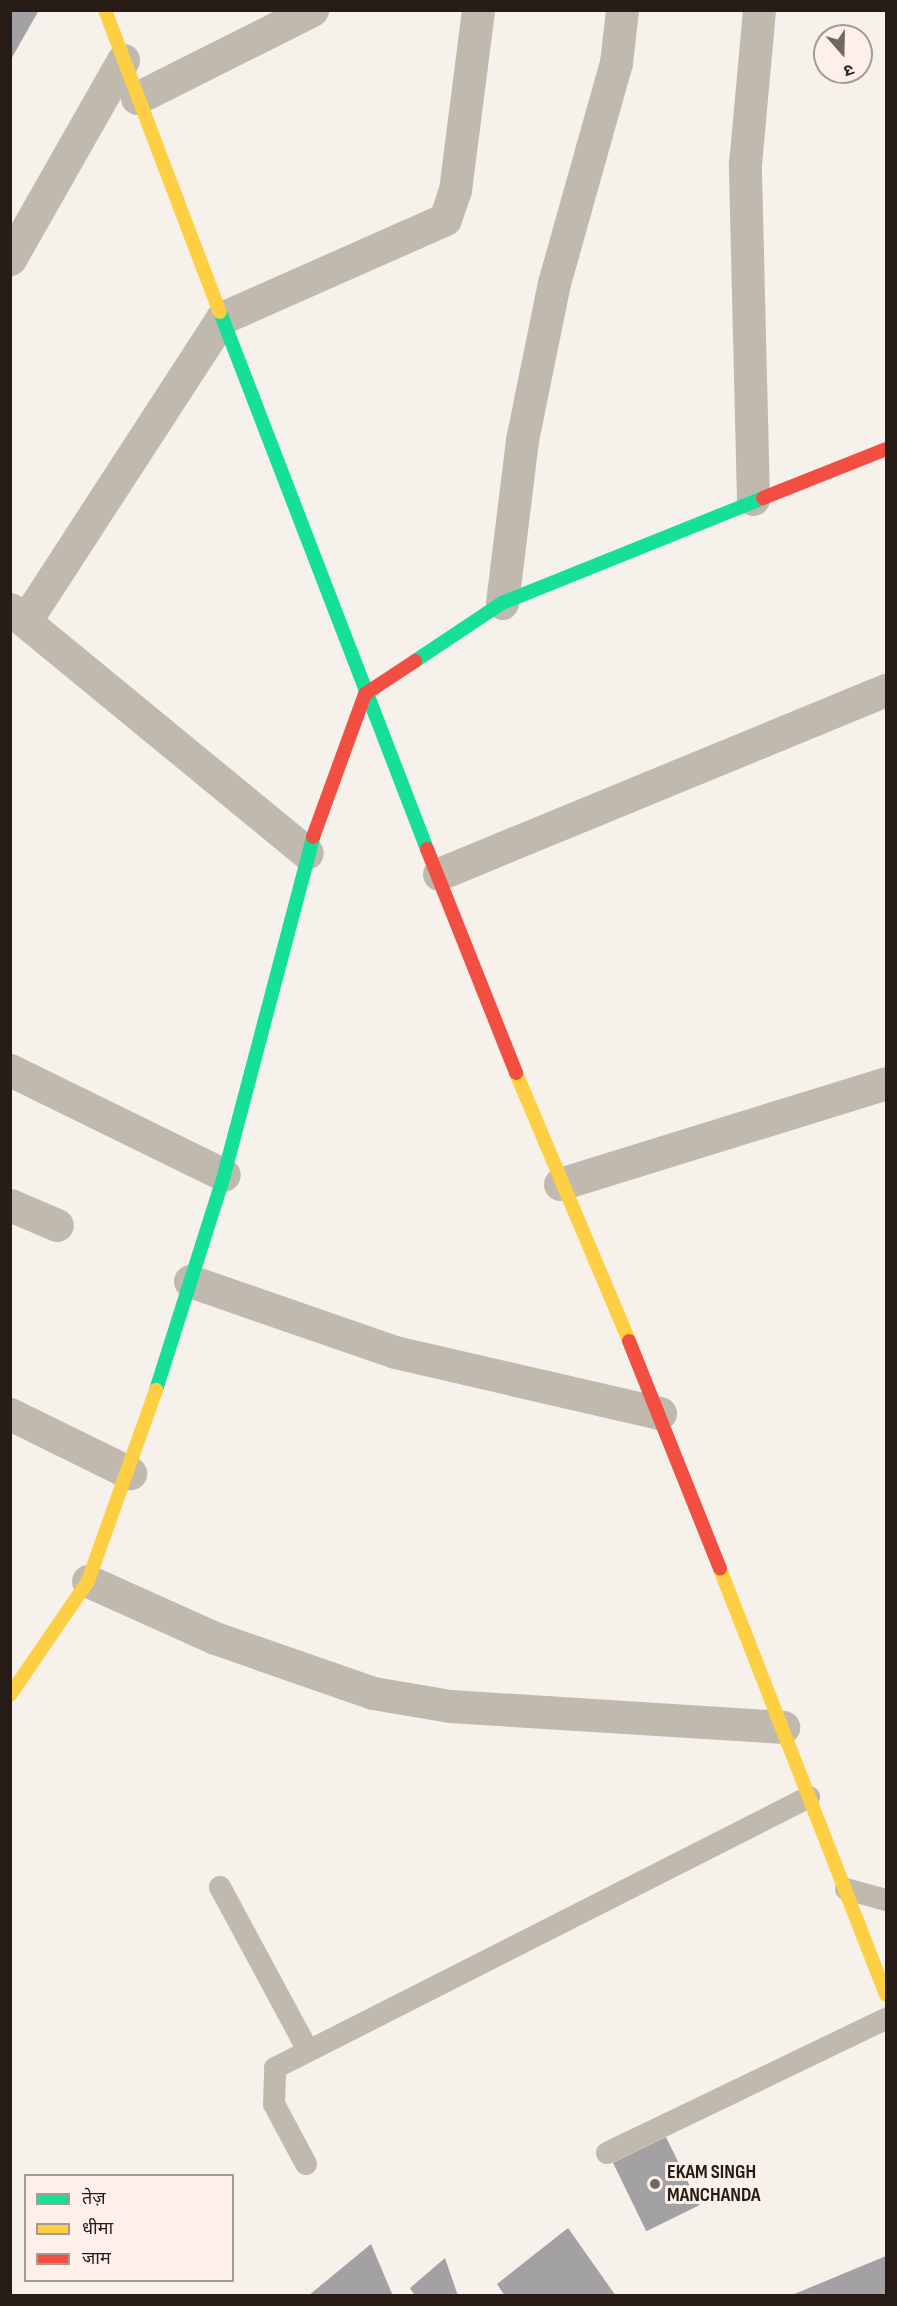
<!DOCTYPE html>
<html>
<head>
<meta charset="utf-8">
<style>
  body { margin:0 }
  #map { position:relative; width:897px; height:2306px; overflow:hidden; background:#f7f1ec; font-family:"Sofia Sans Condensed","Noto Sans Devanagari",sans-serif }
  div>[style] { position:absolute }
  .building>* { inset:0; background:#a4a1a4; transform-origin:0 0 }
  .lane>* { height:22px; margin:-11px; padding:0 11px; transform-origin:11px; border-radius:11px; background:#c0b9ae }
  .street>* { height:33px; margin:-16.5px; padding:0 16.5px; transform-origin:16.5px; border-radius:16.5px; background:#c0b9ae }
  .fast>* { height:14px; margin:-7px; padding:0 7px; transform-origin:7px; border-radius:7px; background:#16e098 }
  .slow>* { height:14px; margin:-7px; padding:0 7px; transform-origin:7px; border-radius:7px; background:#ffcf43 }
  .jam>* { height:14px; margin:-7px; padding:0 7px; transform-origin:7px; border-radius:7px; background:#f24e42 }
  .dots>* { width:16px; height:16px; translate:-50% -50%; box-sizing:border-box; border:3px solid #fcf0e8; border-radius:50% }
  span { translate:-50% -50%; white-space:nowrap; text-align:center; line-height:1.15; -webkit-text-stroke:6px #fcf0e8; paint-order:stroke }
  .poi-label { font-size:20px; color:#261c15; font-weight:700 }
  .left { translate:0 -50%; text-align:left }
  .frame { position:absolute; inset:0; border:12px solid #261c15; pointer-events:none }
  .legend { position:absolute; left:24px; top:2174px; width:210px; height:108px; box-sizing:border-box; background:#fcf0e8; border:2px solid #a69b94; margin:0; padding:8px 10px; list-style:none; font-size:18px; color:#261c15 }
  .legend li { display:flex; align-items:center; gap:12px; height:30px }
  .legend b { width:30px; border:2px solid #a69b94 }
  .north { position:absolute; left:813px; top:24px; width:60px; height:60px; box-sizing:border-box; background:#fcf0e8; border:2px solid #a69b94; border-radius:50%; rotate:160deg; font-size:16px; font-weight:700; line-height:24px; text-align:center; color:#261c15 }
  .north::after { content:''; display:block; margin:auto; width:21px; height:27px; background:#6f6760; clip-path:polygon(50% 0,100% 100%,50% 72%,0 100%) }
</style>
</head>
<body>
<div id="map">
  <div class="building">
    <i style="clip-path:polygon(10px 10px,39px 10px,10px 61px)"></i>
    <i style="left:666px;top:2137px;width:76px;height:59px;rotate:64deg"></i>
    <i style="clip-path:polygon(568px 2228px,616px 2296px,505px 2296px,497px 2284px)"></i>
    <i style="clip-path:polygon(371px 2244px,393px 2296px,308px 2296px)"></i>
    <i style="clip-path:polygon(886px 2256px,886px 2296px,792px 2296px,792px 2295px)"></i>
    <i style="clip-path:polygon(445px 2258px,458px 2296px,415px 2296px,410px 2288px)"></i>
  </div>
  <div class="lane">
    <i style="left:220px;top:1887px;width:182px;rotate:61.7deg"></i>
    <i style="left:846px;top:1889px;width:41px;rotate:15.4deg"></i>
    <i style="left:607px;top:2153px;width:310px;rotate:-25.7deg"></i>
    <i style="left:306px;top:2164px;width:68px;rotate:-118.1deg"></i>
    <i style="left:274px;top:2104px;width:36px;rotate:-88deg"></i>
    <i style="left:275px;top:2068px;width:599px;rotate:-26.91deg"></i>
  </div>
  <div class="street">
    <i style="left:137px;top:98px;width:196px;rotate:-26.7deg"></i>
    <i style="left:10px;top:259px;width:229px;rotate:-60.4deg"></i>
    <i style="left:753px;top:499px;width:335px;rotate:-91.4deg"></i>
    <i style="left:745px;top:164px;width:155px;rotate:-84.8deg"></i>
    <i style="left:502px;top:603px;width:164px;rotate:-83deg"></i>
    <i style="left:522px;top:440px;width:160px;rotate:-78.5deg"></i>
    <i style="left:554px;top:283px;width:229px;rotate:-74.3deg"></i>
    <i style="left:616px;top:63px;width:53px;rotate:-83.5deg"></i>
    <i style="left:10px;top:609px;width:384px;rotate:39.4deg"></i>
    <i style="left:26px;top:620px;width:360px;rotate:-57deg"></i>
    <i style="left:222px;top:318px;width:244px;rotate:-23.9deg"></i>
    <i style="left:445px;top:219px;width:31px;rotate:-71deg"></i>
    <i style="left:455px;top:190px;width:181px;rotate:-82.7deg"></i>
    <i style="left:439px;top:874px;width:483px;rotate:-22.4deg"></i>
    <i style="left:10px;top:1070px;width:238px;rotate:26.1deg"></i>
    <i style="left:560px;top:1184px;width:341px;rotate:-17.2deg"></i>
    <i style="left:10px;top:1205px;width:51px;rotate:23.1deg"></i>
    <i style="left:190px;top:1281px;width:217px;rotate:19.1deg"></i>
    <i style="left:395px;top:1352px;width:272px;rotate:13deg"></i>
    <i style="left:10px;top:1414px;width:134px;rotate:26.2deg"></i>
    <i style="left:88px;top:1581px;width:139px;rotate:24.2deg"></i>
    <i style="left:215px;top:1638px;width:167px;rotate:19.2deg"></i>
    <i style="left:373px;top:1693px;width:78px;rotate:9.6deg"></i>
    <i style="left:450px;top:1706px;width:334px;rotate:3.6deg"></i>
  </div>
  <div class="fast">
    <i style="left:220px;top:312px;width:576px;rotate:68.92deg"></i>
    <i style="left:415px;top:661px;width:105px;rotate:-33.7deg"></i>
    <i style="left:502px;top:603px;width:281px;rotate:-21.9deg"></i>
    <i style="left:156px;top:1390px;width:225px;rotate:-72.4deg"></i>
    <i style="left:224px;top:1175px;width:350px;rotate:-75.2deg"></i>
  </div>
  <div class="slow">
    <i style="left:105px;top:10px;width:323px;rotate:69.2deg"></i>
    <i style="left:516px;top:1073px;width:291px;rotate:67.1deg"></i>
    <i style="left:720px;top:1569px;width:457px;rotate:68.7deg"></i>
    <i style="left:10px;top:1695px;width:138px;rotate:-55.6deg"></i>
    <i style="left:88px;top:1581px;width:203px;rotate:-70.4deg"></i>
  </div>
  <div class="jam">
    <i style="left:763px;top:498px;width:132px;rotate:-21.7deg"></i>
    <i style="left:313px;top:837px;width:152px;rotate:-70deg"></i>
    <i style="left:365px;top:694px;width:60px;rotate:-33.4deg"></i>
    <i style="left:427px;top:849px;width:241px;rotate:68.3deg"></i>
    <i style="left:629px;top:1341px;width:245px;rotate:68.2deg"></i>
  </div>
  <div class="dots">
    <i style="left:655px;top:2184px;background:#6f6760"></i>
  </div>
  <div class="poi-label">
    <span class="left" style="left:667px;top:2184px">EKAM SINGH<br>MANCHANDA</span>
  </div>
  <div class="frame"></div>
  <ul class="legend">
  <li><b style="height:8px;background:#16e098"></b>तेज़</li>
  <li><b style="height:8px;background:#ffcf43"></b>धीमा</li>
  <li><b style="height:8px;background:#f24e42"></b>जाम</li>
  </ul>
  <div class="north">उ</div>
</div>
</body>
</html>
